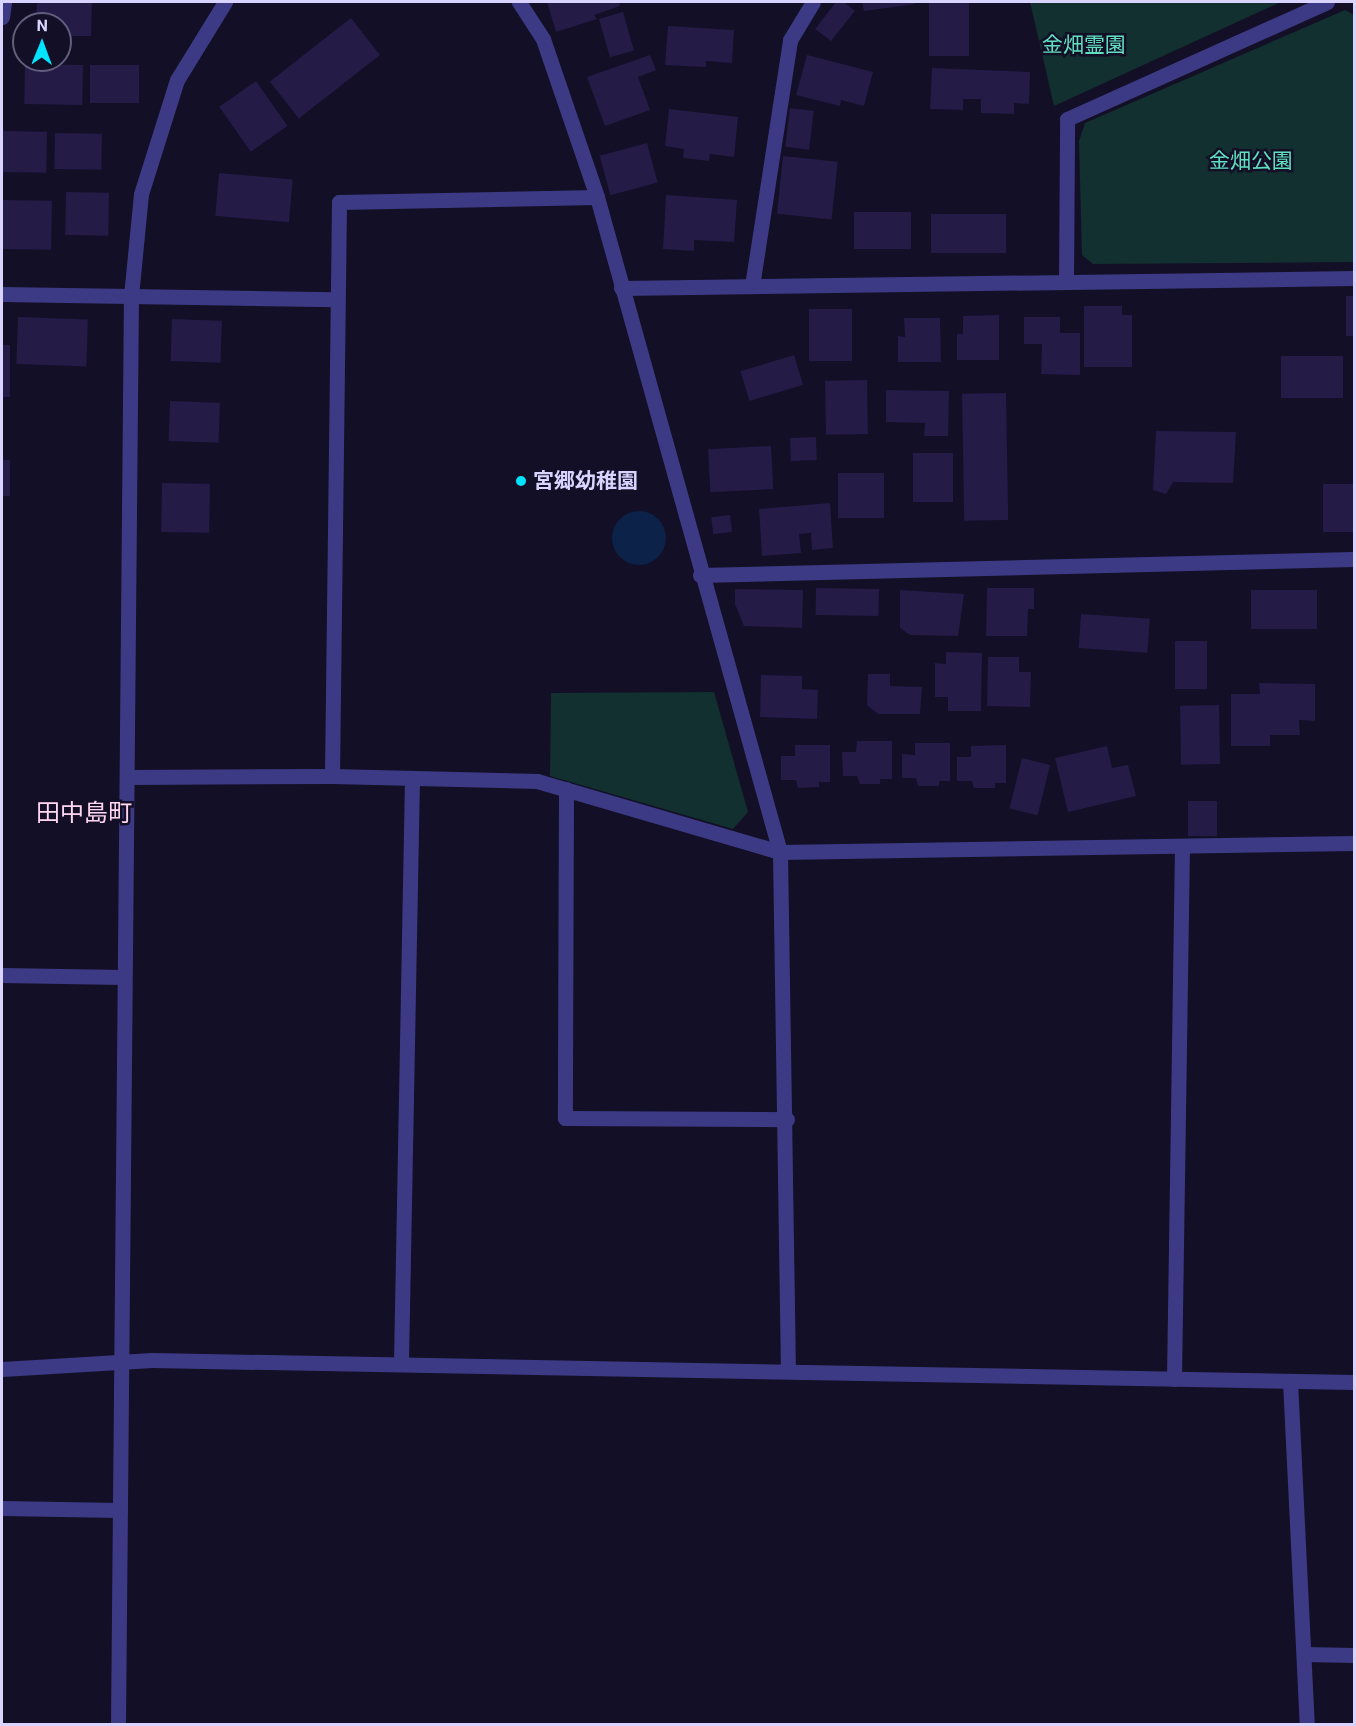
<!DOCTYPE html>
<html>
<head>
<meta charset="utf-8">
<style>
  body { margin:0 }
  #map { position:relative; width:1356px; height:1726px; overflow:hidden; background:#130f26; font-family:Roboto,"Noto Sans JP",sans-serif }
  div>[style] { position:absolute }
  .green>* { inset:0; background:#12302f }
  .water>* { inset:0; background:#0c2248 }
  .round { border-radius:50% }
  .building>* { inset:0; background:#241b47; transform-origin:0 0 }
  .service>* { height:15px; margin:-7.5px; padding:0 7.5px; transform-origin:7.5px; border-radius:7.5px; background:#3d3a85 }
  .minor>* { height:15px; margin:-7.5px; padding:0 7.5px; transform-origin:7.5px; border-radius:7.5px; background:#3d3a85 }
  .tertiary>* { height:15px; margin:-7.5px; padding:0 7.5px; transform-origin:7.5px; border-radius:7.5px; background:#3d3a85 }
  .dots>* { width:16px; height:16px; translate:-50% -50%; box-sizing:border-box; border:3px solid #130f26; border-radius:50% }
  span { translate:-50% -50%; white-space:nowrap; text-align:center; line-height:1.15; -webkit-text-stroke:5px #130f26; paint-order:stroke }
  .park-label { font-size:21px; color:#5fe0c0 }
  .poi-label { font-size:21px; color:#d9d4ff; font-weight:700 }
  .left { translate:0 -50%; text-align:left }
  .quarter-label { font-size:24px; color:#ffd6f0 }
  .frame { position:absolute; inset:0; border:3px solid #d9d4ff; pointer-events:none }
  .north { position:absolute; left:12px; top:12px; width:60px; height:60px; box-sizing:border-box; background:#130f26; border:2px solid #625e7d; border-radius:50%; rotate:1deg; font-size:16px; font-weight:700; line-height:24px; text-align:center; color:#d9d4ff }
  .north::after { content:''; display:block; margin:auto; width:21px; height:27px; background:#00e5ff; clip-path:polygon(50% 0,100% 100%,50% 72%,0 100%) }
</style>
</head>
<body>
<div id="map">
  <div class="green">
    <i style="clip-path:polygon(1030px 2px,1281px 2px,1054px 106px)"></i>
    <i style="clip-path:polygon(1345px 10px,1354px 15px,1354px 262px,1093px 264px,1082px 255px,1079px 141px,1085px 123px)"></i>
    <i style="clip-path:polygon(714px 692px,748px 812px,733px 829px,550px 776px,551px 693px)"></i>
  </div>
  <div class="water">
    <i class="round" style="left:612px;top:511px;width:54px;height:54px"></i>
  </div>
  <div class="building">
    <i style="clip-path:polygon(37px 2px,92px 2px,91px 36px,60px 36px,60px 24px,36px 24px)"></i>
    <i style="clip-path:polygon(547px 2px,619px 2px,620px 6px,594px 15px,597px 19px,556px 32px)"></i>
    <i style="clip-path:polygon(836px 2px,844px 2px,855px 11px,831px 41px,815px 29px)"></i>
    <i style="clip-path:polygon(862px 2px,914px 2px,915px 4px,864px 11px)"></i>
    <i style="left:929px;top:2px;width:40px;height:54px"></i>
    <i style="left:623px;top:12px;width:40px;height:25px;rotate:74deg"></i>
    <i style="left:351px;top:18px;width:47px;height:103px;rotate:52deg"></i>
    <i style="clip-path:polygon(668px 26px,734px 30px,732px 63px,706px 61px,706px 67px,665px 65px)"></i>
    <i style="clip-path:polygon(650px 55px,656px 70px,638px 77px,650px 110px,605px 126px,587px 77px)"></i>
    <i style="clip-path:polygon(807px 55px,873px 72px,864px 106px,841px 100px,840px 106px,796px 95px)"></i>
    <i style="left:25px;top:64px;width:58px;height:40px;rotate:1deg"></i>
    <i style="left:90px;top:65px;width:49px;height:38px"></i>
    <i style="clip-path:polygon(932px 68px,1030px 72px,1029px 104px,1014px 103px,1014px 114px,981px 113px,981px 99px,963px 99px,963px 110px,930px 109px)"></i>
    <i style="left:256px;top:81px;width:55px;height:45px;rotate:55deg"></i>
    <i style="left:790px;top:108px;width:24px;height:39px;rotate:7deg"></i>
    <i style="clip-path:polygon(669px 109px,738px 117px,734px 157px,710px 154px,709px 161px,683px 158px,684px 149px,665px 146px)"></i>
    <i style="left:2px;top:131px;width:45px;height:41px;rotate:1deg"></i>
    <i style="left:55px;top:133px;width:47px;height:36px;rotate:1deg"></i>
    <i style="left:647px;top:143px;width:41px;height:49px;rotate:75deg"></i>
    <i style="left:783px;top:156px;width:55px;height:58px;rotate:6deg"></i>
    <i style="left:219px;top:173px;width:74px;height:43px;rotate:5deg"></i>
    <i style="left:66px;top:192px;width:43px;height:43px;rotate:1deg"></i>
    <i style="clip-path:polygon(666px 195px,737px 200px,734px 242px,694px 240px,694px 251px,663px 249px)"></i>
    <i style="left:2px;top:200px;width:50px;height:49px;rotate:1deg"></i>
    <i style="left:911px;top:212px;width:37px;height:57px;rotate:90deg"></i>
    <i style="left:1006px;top:214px;width:39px;height:75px;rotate:90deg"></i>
    <i style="left:1346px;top:296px;width:8px;height:40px"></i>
    <i style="clip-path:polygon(1084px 306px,1122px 306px,1122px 315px,1132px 315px,1132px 367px,1084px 367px)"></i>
    <i style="left:809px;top:309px;width:43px;height:52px"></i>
    <i style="clip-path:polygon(999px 315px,999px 360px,957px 360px,957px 334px,963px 334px,963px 316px)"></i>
    <i style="left:18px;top:317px;width:70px;height:47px;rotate:2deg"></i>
    <i style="clip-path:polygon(1024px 317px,1060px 317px,1060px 333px,1080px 333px,1080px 375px,1041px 374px,1042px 344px,1024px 344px)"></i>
    <i style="clip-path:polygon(904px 318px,940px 318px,941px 362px,898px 362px,898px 336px,905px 337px)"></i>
    <i style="left:172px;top:319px;width:50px;height:42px;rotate:2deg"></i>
    <i style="left:2px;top:345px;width:8px;height:52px"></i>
    <i style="left:794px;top:355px;width:31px;height:56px;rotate:73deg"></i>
    <i style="left:1281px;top:356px;width:62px;height:42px"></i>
    <i style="left:867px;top:380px;width:54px;height:42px;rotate:89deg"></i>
    <i style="clip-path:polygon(886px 390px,949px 391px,948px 436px,924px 436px,925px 423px,886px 422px)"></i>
    <i style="left:1006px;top:393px;width:127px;height:44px;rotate:89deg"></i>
    <i style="left:170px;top:401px;width:50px;height:40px;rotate:2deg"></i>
    <i style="clip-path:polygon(1156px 431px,1236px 432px,1233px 483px,1173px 482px,1166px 494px,1153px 490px)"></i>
    <i style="left:816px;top:437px;width:23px;height:26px;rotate:88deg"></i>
    <i style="left:771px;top:446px;width:43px;height:63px;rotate:87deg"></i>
    <i style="left:913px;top:453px;width:40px;height:49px"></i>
    <i style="left:2px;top:460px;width:8px;height:36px"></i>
    <i style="left:838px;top:473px;width:46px;height:45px"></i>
    <i style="left:162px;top:483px;width:48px;height:49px;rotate:1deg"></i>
    <i style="left:1354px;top:484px;width:48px;height:31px;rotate:90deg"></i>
    <i style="clip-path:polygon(830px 503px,833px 548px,812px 550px,811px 533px,799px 534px,801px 553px,762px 556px,759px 509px)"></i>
    <i style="left:730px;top:515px;width:17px;height:19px;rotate:83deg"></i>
    <i style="left:816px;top:588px;width:63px;height:27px;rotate:1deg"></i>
    <i style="clip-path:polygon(987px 588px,1034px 588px,1034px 609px,1028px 609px,1027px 636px,986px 636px)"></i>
    <i style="clip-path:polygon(735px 589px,803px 590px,802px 628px,744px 626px,735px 604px)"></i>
    <i style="clip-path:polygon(900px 590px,964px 594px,958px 636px,910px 635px,900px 628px)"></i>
    <i style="left:1317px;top:590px;width:39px;height:66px;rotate:90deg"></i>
    <i style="left:1081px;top:614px;width:69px;height:34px;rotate:4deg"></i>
    <i style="left:1175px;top:641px;width:32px;height:48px"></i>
    <i style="clip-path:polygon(946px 652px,982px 653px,981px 711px,948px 711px,948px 697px,935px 697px,935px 663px,946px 664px)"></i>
    <i style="clip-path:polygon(988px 657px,1019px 657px,1019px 672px,1031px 672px,1030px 707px,987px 706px)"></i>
    <i style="clip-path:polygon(868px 674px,890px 674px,890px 686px,922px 687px,920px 714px,878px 714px,867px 705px)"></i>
    <i style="clip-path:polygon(761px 675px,802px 676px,802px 689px,818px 690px,817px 719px,760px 717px)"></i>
    <i style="clip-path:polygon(1259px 683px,1315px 684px,1315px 721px,1299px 720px,1300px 735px,1270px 735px,1270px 746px,1231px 746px,1231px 694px,1260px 694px)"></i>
    <i style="left:1219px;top:705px;width:59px;height:39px;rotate:89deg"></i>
    <i style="clip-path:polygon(857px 741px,892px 741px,892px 779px,880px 779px,880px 784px,860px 784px,857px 776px,843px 776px,842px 752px,856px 752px)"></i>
    <i style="clip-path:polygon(915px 743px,950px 743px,950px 781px,939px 781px,939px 786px,918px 786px,916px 778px,902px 778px,902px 754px,915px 755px)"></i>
    <i style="clip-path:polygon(795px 745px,830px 745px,830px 782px,819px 782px,819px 787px,798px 788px,796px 780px,781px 780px,781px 756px,795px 756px)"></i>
    <i style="clip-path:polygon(1006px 745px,1006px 783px,995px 783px,995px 788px,974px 788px,972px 781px,957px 781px,957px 757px,971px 757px,971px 746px)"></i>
    <i style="clip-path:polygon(1107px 746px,1112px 768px,1128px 765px,1136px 796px,1068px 812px,1055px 758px)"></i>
    <i style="left:1022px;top:758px;width:29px;height:52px;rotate:14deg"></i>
    <i style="left:1188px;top:801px;width:29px;height:35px"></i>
  </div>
  <div class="service">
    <i style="left:2px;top:1508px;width:118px;rotate:1deg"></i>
  </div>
  <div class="minor">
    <i style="left:519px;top:2px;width:44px;rotate:57deg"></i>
    <i style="left:543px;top:39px;width:167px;rotate:71.1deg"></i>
    <i style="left:597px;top:197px;width:680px;rotate:74.39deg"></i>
    <i style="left:780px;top:852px;width:519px;rotate:89.12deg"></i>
    <i style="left:2px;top:17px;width:15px;rotate:-82deg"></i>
    <i style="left:1066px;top:282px;width:163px;rotate:-89.6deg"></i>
    <i style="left:1067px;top:119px;width:285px;rotate:-24.2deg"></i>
    <i style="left:752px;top:286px;width:249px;rotate:-81.2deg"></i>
    <i style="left:790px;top:40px;width:44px;rotate:-58.8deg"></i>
    <i style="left:621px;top:288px;width:733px;rotate:-0.78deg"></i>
    <i style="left:2px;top:294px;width:333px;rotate:0.9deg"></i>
    <i style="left:700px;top:575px;width:654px;rotate:-1.4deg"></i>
    <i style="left:332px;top:776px;width:574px;rotate:-89.3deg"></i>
    <i style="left:339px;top:202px;width:258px;rotate:-1.1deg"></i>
    <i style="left:127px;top:777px;width:205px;rotate:-0.3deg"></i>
    <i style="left:332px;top:776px;width:205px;rotate:1.4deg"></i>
    <i style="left:537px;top:781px;width:253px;rotate:16.3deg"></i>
    <i style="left:780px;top:852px;width:574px;rotate:-0.9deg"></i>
    <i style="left:566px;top:789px;width:329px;rotate:90.2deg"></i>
    <i style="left:565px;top:1118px;width:222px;rotate:0.3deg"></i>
    <i style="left:2px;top:975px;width:121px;rotate:0.9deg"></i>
    <i style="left:401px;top:1362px;width:582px;rotate:-88.92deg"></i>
    <i style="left:2px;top:1369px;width:150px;rotate:-3.4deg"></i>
    <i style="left:152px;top:1360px;width:1202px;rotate:1.05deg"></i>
    <i style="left:1174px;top:1379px;width:533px;rotate:-89.14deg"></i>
    <i style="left:1290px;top:1381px;width:343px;rotate:87.2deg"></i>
    <i style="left:1304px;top:1654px;width:50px;rotate:1.1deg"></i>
  </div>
  <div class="tertiary">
    <i style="left:118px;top:1724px;width:1428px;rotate:-89.48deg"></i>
    <i style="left:131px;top:296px;width:102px;rotate:-84.4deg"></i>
    <i style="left:141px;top:194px;width:120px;rotate:-72.5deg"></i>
    <i style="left:177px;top:80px;width:92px;rotate:-58.4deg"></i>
  </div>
  <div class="dots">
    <i style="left:521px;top:481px;background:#00e5ff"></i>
  </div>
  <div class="park-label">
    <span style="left:1084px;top:45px">金畑霊園</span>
    <span style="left:1251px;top:161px">金畑公園</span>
  </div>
  <div class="poi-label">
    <span class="left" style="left:533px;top:481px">宮郷幼稚園</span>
  </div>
  <div class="quarter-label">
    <span style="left:84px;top:814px">田中島町</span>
  </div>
  <div class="frame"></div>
  <div class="north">N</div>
</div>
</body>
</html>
